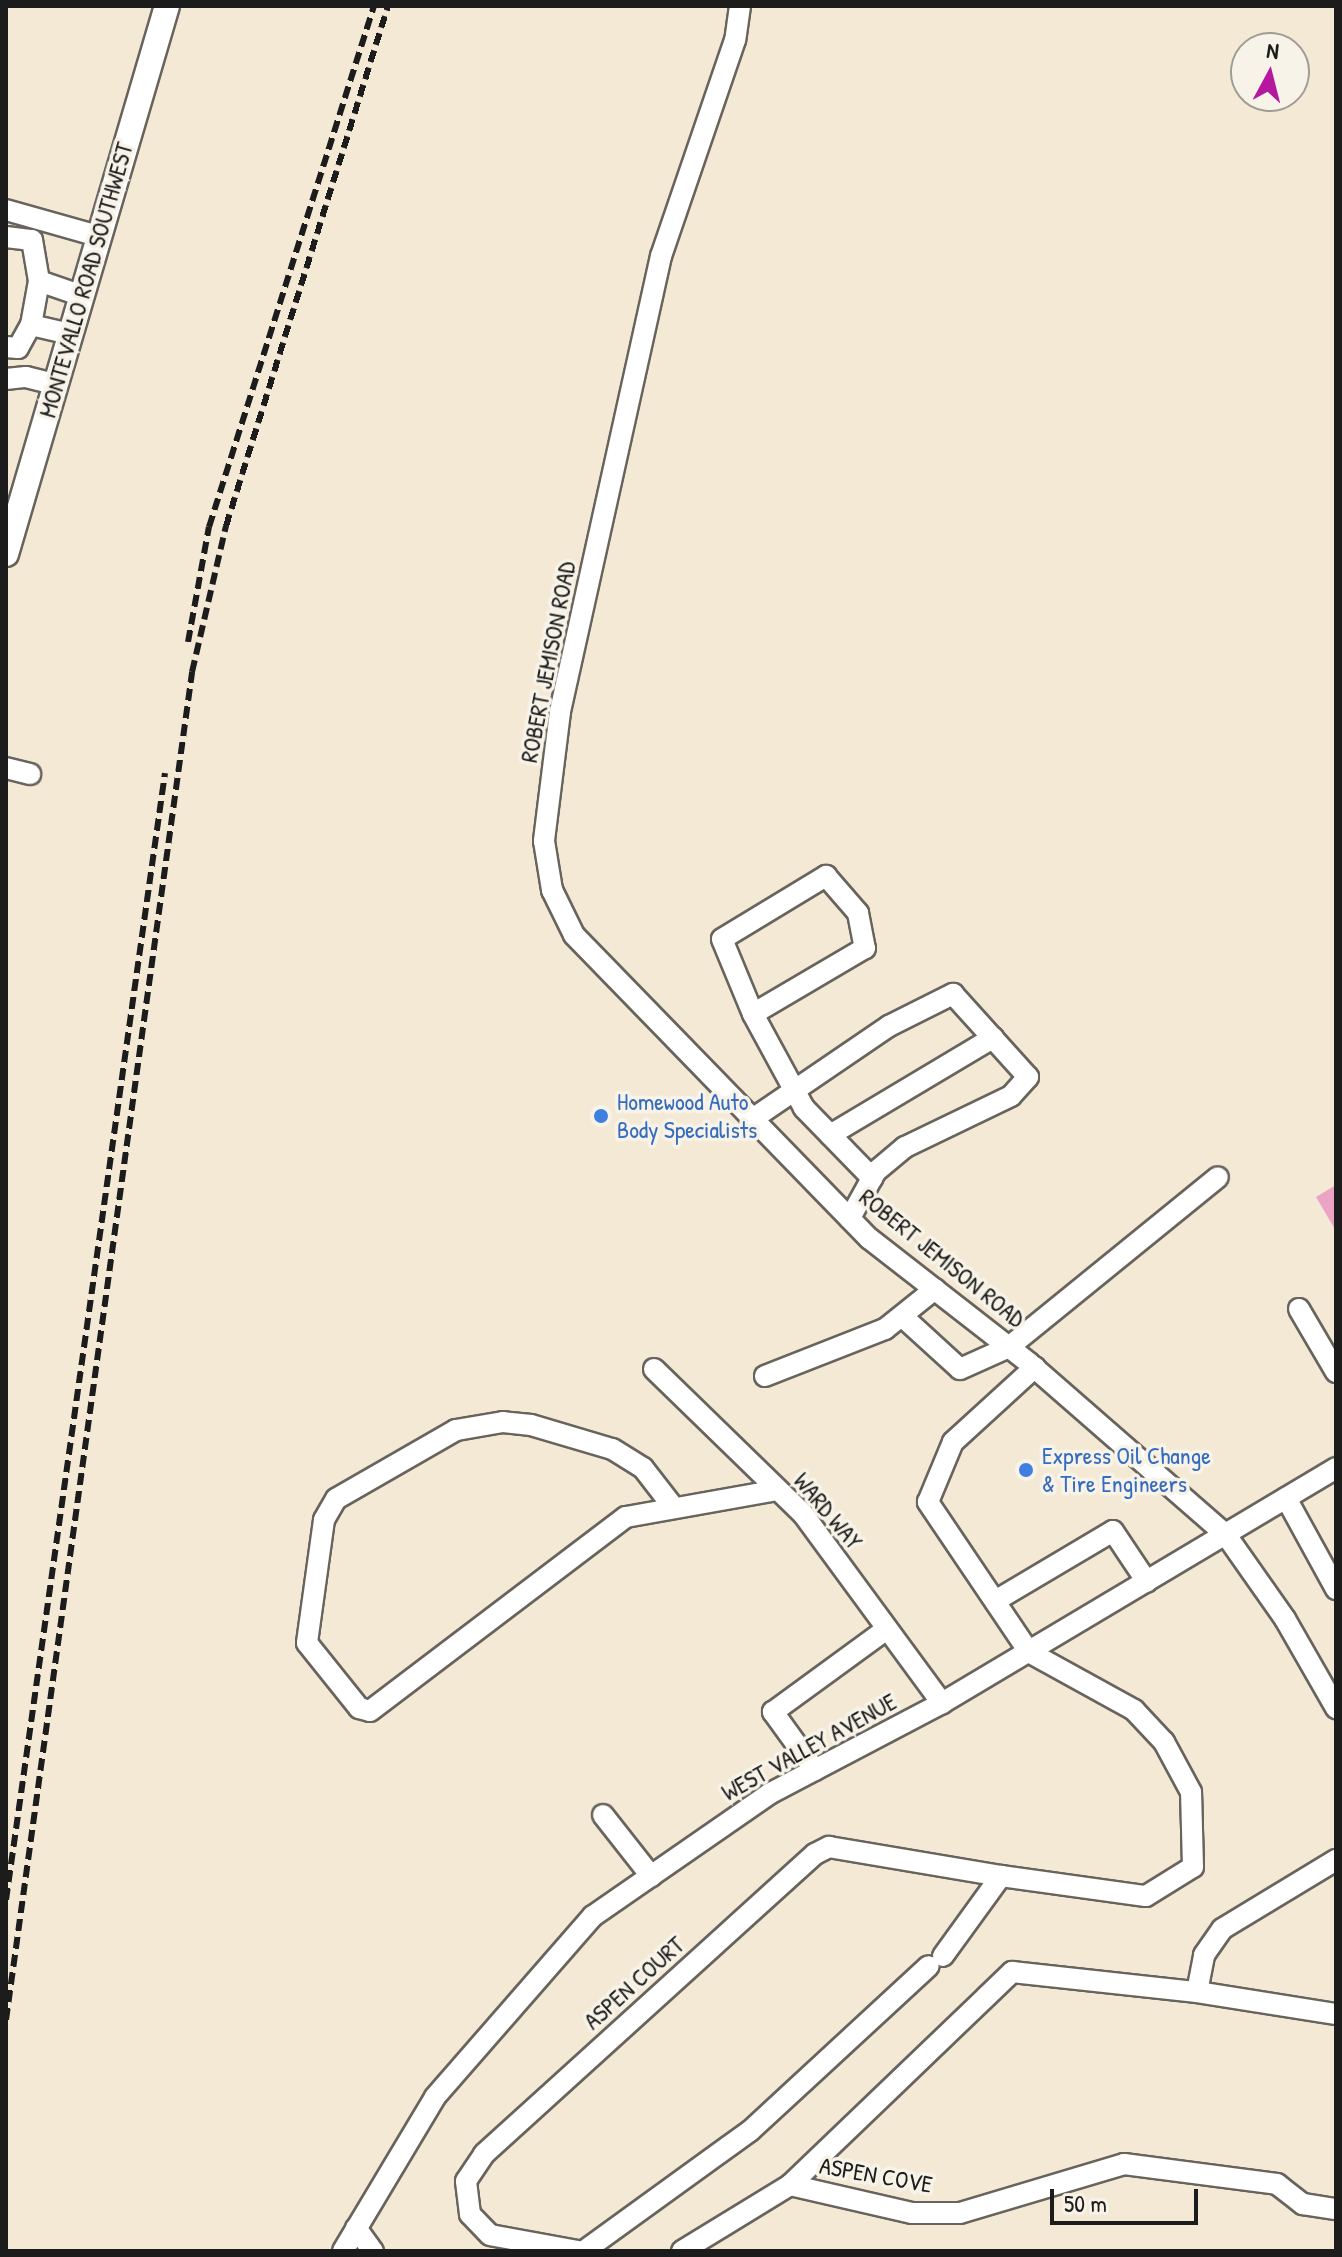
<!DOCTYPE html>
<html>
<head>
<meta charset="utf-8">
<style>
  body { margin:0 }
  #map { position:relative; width:1342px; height:2257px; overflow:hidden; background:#f4e9d5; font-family:"Patrick Hand",sans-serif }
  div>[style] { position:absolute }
  .building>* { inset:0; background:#eca4c5 }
  .roads { filter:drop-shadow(2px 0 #68645d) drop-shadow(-2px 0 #68645d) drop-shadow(0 2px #68645d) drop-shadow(0 -2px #68645d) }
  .minor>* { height:20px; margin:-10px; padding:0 10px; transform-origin:10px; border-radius:10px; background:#fff }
  .major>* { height:24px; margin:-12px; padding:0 12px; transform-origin:12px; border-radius:12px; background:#fff }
  .rail>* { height:6px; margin-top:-3px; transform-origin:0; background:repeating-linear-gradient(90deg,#1c1c1c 0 12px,transparent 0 18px) }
  .dots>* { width:22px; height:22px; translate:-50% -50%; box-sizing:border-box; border:4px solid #f7f3e8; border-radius:50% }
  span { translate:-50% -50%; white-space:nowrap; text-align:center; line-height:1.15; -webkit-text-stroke:7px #f7f3e8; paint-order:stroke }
  .street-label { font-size:24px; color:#1c1c1c }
  .shop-label { font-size:24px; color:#366cbe }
  .left { translate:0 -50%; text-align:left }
  .frame { position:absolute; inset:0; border:8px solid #1c1c1c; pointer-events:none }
  .north { position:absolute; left:1230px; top:32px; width:80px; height:80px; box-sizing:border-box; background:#f7f3e8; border:2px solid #9f9d96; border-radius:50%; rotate:7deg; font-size:22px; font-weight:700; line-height:32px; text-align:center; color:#1c1c1c }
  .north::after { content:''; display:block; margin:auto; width:28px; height:36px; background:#b5179e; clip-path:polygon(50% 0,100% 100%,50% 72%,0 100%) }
  .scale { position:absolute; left:1050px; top:2189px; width:148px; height:36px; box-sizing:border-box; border:4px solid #1c1c1c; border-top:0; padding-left:10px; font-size:24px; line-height:28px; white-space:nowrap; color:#1c1c1c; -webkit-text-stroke:6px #f7f3e8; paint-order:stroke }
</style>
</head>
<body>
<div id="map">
  <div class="building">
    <i style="clip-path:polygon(1336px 1185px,1336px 1231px,1316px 1197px)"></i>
  </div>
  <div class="roads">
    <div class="minor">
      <i style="left:740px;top:6px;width:34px;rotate:98deg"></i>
      <i style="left:735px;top:40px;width:228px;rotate:108.9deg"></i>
      <i style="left:661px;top:256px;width:467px;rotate:102.5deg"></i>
      <i style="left:560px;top:712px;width:130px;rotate:97.1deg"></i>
      <i style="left:544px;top:841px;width:50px;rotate:80.7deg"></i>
      <i style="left:552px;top:890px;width:50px;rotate:63.9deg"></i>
      <i style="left:574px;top:935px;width:424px;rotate:45.8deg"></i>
      <i style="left:870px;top:1239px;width:202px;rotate:37.9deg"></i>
      <i style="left:1029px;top:1363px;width:262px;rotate:41.1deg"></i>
      <i style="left:1226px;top:1535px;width:103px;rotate:54.9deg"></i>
      <i style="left:1285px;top:1619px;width:103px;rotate:60.2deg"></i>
      <i style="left:6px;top:210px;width:96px;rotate:15.8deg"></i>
      <i style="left:6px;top:237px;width:26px;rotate:7deg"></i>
      <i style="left:32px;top:240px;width:42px;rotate:80.3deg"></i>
      <i style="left:39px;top:281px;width:45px;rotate:100.3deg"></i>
      <i style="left:39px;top:281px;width:43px;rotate:18.9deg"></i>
      <i style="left:6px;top:347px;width:12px;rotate:5deg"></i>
      <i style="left:18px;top:348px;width:26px;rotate:-61deg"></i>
      <i style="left:31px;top:325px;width:39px;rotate:13deg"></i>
      <i style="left:6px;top:379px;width:20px;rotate:-6deg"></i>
      <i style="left:26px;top:377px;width:30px;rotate:14deg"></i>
      <i style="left:6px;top:768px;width:25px;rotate:14deg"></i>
      <i style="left:753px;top:1014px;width:81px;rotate:-112.5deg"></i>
      <i style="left:722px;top:939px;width:122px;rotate:-31.2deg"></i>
      <i style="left:826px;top:876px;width:49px;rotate:49.1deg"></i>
      <i style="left:858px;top:913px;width:36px;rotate:79deg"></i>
      <i style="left:865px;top:948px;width:130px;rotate:149.5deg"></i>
      <i style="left:753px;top:1014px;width:107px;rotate:61.5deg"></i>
      <i style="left:804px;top:1108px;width:98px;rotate:45.8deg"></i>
      <i style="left:751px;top:1120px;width:167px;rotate:-34.3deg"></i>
      <i style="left:889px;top:1026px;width:72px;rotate:-26.6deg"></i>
      <i style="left:953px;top:994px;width:112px;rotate:47.9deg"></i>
      <i style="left:1028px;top:1077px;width:25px;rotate:132deg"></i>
      <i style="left:1011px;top:1096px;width:118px;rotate:154.3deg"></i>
      <i style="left:905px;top:1147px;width:38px;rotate:140deg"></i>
      <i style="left:876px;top:1171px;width:54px;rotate:119deg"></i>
      <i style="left:830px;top:1135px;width:190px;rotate:-30.8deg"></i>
      <i style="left:1299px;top:1309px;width:73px;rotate:59.6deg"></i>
      <i style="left:903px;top:1317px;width:77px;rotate:42.4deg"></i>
      <i style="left:960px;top:1369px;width:54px;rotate:-24.2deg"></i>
      <i style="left:1009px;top:1347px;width:269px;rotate:-39.1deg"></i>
      <i style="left:654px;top:1369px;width:208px;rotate:44.2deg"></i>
      <i style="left:803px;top:1514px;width:235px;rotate:53.7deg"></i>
      <i style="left:765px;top:1376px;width:129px;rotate:-21.4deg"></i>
      <i style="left:885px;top:1329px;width:64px;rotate:-38.7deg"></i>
      <i style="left:1286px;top:1498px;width:104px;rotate:61.2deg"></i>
      <i style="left:674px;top:1508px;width:51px;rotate:-127.8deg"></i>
      <i style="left:643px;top:1468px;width:36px;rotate:-148deg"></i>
      <i style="left:612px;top:1449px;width:84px;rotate:-163.5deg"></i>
      <i style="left:531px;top:1425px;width:28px;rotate:-174deg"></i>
      <i style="left:503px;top:1422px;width:48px;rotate:170.3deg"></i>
      <i style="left:456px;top:1430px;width:138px;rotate:150.1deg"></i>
      <i style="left:336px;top:1499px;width:24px;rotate:120deg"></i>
      <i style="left:324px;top:1520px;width:124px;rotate:97.9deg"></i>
      <i style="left:307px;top:1643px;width:83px;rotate:51.3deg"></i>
      <i style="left:359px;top:1708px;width:11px;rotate:15deg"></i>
      <i style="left:370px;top:1711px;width:321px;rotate:-37.2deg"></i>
      <i style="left:626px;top:1517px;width:154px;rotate:-10.1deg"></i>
      <i style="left:995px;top:1601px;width:137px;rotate:-30.7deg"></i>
      <i style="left:1113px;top:1531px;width:61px;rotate:56.3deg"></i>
      <i style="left:815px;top:1770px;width:72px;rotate:-125.9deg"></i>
      <i style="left:773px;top:1712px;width:141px;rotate:-36.1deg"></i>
      <i style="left:603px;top:1815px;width:78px;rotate:51.8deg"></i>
      <i style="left:943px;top:1956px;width:99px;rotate:-54.1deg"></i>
      <i style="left:1001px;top:1876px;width:146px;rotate:7.9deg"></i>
      <i style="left:1146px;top:1896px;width:55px;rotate:-31.7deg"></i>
      <i style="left:1193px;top:1867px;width:75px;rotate:-91.5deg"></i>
      <i style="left:1191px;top:1792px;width:57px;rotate:-118.4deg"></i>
      <i style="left:1164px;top:1742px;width:44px;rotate:-133.2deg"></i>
      <i style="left:1134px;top:1710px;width:120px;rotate:-151.1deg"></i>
      <i style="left:1029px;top:1652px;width:181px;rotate:-124deg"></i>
      <i style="left:928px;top:1502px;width:65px;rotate:-67.4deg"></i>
      <i style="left:953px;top:1442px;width:111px;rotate:-42.4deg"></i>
      <i style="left:1197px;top:1992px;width:38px;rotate:-79deg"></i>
      <i style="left:1204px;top:1955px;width:32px;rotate:-55deg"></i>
      <i style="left:1222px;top:1929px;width:133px;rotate:-31.2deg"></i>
      <i style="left:790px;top:2185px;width:125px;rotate:12.9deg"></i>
      <i style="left:912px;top:2213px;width:48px"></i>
      <i style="left:960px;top:2213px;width:171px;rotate:-16.6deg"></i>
      <i style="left:1124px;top:2164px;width:154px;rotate:7.4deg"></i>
      <i style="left:1277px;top:2184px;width:33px;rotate:38deg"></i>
      <i style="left:1303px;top:2204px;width:33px;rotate:9deg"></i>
      <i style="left:356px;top:2228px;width:29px;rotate:54deg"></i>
      <i style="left:343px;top:2251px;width:179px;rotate:-59.1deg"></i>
      <i style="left:435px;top:2097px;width:240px;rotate:-48.9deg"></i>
      <i style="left:593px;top:1916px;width:214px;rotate:-34.7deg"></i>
      <i style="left:769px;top:1794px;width:195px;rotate:-27.7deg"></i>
      <i style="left:942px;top:1703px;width:459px;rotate:-30.8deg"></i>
      <i style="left:578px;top:2251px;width:89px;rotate:-169.7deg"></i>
      <i style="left:490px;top:2235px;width:29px;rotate:-134deg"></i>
      <i style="left:470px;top:2214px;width:33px;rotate:-97deg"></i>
      <i style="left:466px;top:2181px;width:32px;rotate:-56deg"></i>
      <i style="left:484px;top:2154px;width:447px;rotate:-42.2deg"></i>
      <i style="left:815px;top:1854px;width:16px;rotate:-27deg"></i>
      <i style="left:829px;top:1847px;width:174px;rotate:9.6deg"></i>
      <i style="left:584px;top:2251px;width:205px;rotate:-35.9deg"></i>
      <i style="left:750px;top:2131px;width:243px;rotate:-42.7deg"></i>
      <i style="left:682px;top:2251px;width:127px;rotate:-31.4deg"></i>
      <i style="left:790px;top:2185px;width:308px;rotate:-43.8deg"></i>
      <i style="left:1012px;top:1972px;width:186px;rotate:6.2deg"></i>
      <i style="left:1197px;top:1992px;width:141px;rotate:9deg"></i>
    </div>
    <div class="major">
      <i style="left:6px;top:554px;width:571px;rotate:-73.63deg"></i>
    </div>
  </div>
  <div class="rail">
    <i style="left:188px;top:642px;width:117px;rotate:-79.7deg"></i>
    <i style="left:209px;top:527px;width:547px;rotate:-72.43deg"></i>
    <i style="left:6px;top:1900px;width:1138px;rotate:-81.97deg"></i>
    <i style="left:6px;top:2020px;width:1361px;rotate:-82.14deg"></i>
    <i style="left:192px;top:672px;width:150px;rotate:-76.9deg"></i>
    <i style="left:226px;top:526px;width:545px;rotate:-72.7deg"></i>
  </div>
  <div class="dots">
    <i style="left:601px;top:1116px;background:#3f7fe0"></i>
    <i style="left:1026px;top:1470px;background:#3f7fe0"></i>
  </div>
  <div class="street-label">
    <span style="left:86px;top:280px;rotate:-74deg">MONTEVALLO ROAD SOUTHWEST</span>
    <span style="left:548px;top:662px;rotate:-79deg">ROBERT JEMISON ROAD</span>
    <span style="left:942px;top:1258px;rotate:39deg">ROBERT JEMISON ROAD</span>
    <span style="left:828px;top:1511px;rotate:50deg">WARD WAY</span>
    <span style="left:809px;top:1747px;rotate:-29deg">WEST VALLEY AVENUE</span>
    <span style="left:634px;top:1983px;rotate:-42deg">ASPEN COURT</span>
    <span style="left:876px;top:2175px;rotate:10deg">ASPEN COVE</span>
  </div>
  <div class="shop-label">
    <span class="left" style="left:617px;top:1116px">Homewood Auto<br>Body Specialists</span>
    <span class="left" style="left:1042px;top:1470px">Express Oil Change<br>&amp; Tire Engineers</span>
  </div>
  <div class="frame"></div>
  <div class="north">N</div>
  <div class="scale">50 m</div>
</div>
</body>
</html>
